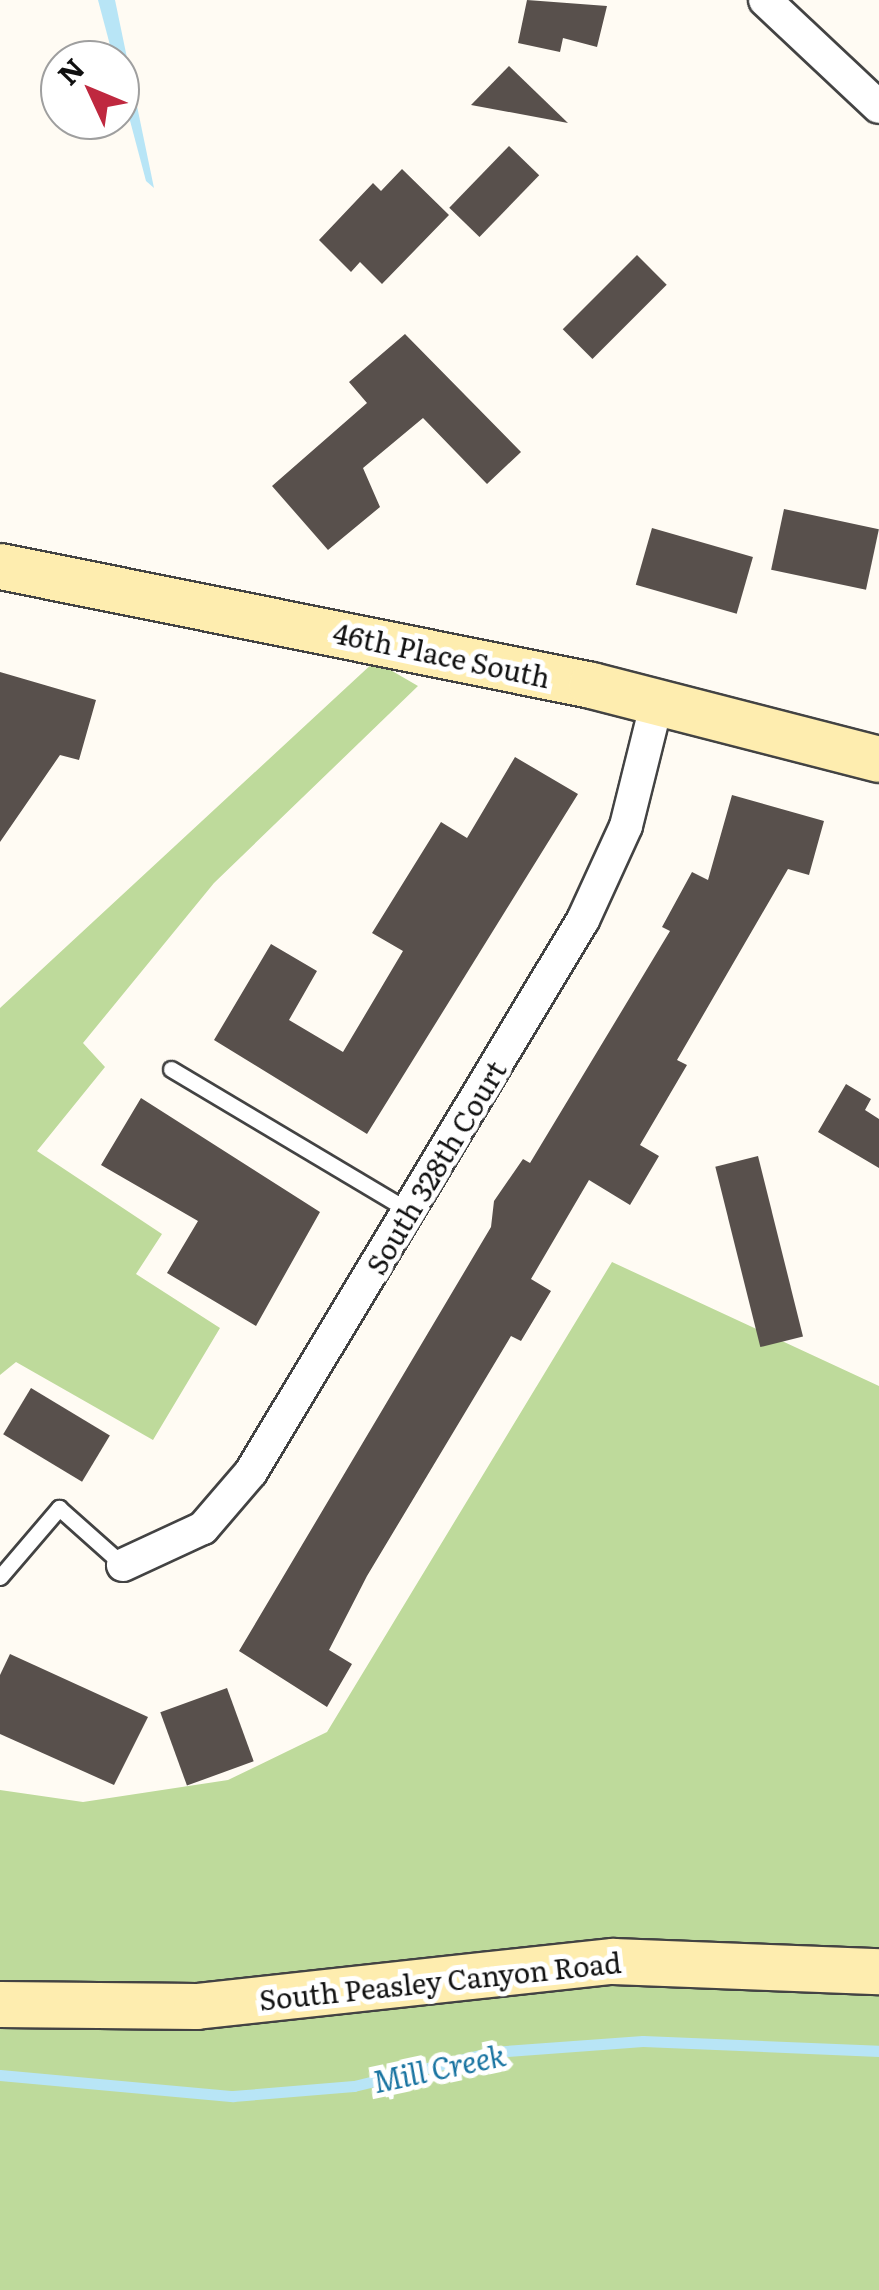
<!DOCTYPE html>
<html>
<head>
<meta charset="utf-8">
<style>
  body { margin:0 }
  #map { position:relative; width:879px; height:2290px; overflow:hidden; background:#fffbf3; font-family:Literata,serif }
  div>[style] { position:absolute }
  .forest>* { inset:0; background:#beda9b }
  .water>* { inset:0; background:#b8e5f6 }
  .stream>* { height:11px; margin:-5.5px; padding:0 5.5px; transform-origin:5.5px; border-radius:5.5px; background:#b8e5f6 }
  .building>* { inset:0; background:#58504c; transform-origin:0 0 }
  .roads { filter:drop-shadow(2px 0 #434343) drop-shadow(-2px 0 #434343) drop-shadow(0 2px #434343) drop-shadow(0 -2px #434343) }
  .lane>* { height:15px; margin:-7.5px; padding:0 7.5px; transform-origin:7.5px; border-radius:7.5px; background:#fff }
  .street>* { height:32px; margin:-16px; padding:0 16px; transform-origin:16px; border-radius:16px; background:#fff }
  .secondary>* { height:45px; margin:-22.5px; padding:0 22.5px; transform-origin:22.5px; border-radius:22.5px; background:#feedaf }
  span { translate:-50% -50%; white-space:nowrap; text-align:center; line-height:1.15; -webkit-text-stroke:10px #fff; paint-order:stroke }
  .street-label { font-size:28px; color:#101010 }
  .water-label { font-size:30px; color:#1974a1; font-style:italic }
  .north { position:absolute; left:40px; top:40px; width:100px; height:100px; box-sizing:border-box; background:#fff; border:2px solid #9f9f9f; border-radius:50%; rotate:314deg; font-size:28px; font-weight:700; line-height:40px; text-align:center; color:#101010 }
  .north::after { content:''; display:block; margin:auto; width:35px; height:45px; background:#bf283f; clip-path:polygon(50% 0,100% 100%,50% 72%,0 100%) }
</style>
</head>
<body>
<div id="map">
  <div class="forest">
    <i style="clip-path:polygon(375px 661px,418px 686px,214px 883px,83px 1043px,105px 1067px,37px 1151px,162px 1234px,136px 1274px,220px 1328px,153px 1440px,16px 1362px,0 1375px,0 1008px)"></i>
    <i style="clip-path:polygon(612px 1262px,879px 1386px,879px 2290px,0 2290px,0 1790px,83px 1802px,228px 1780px,327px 1732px)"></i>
  </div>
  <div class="water">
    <i style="clip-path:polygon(98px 0,115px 0,154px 188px,146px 181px)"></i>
  </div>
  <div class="stream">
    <i style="left:0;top:2075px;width:234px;rotate:5.2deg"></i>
    <i style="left:233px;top:2096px;width:121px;rotate:-4.7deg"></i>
    <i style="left:354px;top:2086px;width:142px;rotate:-13.8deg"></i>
    <i style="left:492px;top:2052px;width:151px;rotate:-4.2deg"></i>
    <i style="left:643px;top:2041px;width:236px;rotate:2.4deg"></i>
  </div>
  <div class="building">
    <i style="clip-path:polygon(527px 0,607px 6px,597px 47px,563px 38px,560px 52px,518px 43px)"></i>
    <i style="clip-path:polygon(509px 66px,568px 123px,471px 105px)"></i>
    <i style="left:509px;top:146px;width:42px;height:86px;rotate:44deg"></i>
    <i style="clip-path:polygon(402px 169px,449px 215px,382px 284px,360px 262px,351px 272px,319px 240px,373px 183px,381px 191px)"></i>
    <i style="left:637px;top:255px;width:42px;height:105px;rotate:45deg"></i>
    <i style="clip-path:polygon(405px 334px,521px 452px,487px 484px,423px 418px,363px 468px,380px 507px,328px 550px,272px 486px,367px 403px,349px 382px)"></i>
    <i style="left:784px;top:509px;width:97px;height:62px;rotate:12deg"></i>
    <i style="left:652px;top:528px;width:105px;height:59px;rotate:16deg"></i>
    <i style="clip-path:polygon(0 672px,96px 700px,79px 760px,60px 755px,0 842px)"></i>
    <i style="clip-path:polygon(515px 757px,578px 794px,367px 1134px,214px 1040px,271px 944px,317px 971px,289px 1020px,343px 1052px,403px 951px,372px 933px,441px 822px,467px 838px)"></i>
    <i style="clip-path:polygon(732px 795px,824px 821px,809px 875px,788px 869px,677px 1060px,687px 1065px,640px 1145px,659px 1156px,630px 1205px,589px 1180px,531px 1279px,551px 1291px,521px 1341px,511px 1336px,367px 1576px,329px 1650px,352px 1664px,327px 1707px,239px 1651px,491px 1227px,494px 1201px,523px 1159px,530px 1163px,670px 931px,662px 927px,692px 872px,708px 880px)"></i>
    <i style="clip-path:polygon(846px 1084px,871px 1099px,865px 1110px,879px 1119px,879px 1168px,818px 1132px)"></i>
    <i style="clip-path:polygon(141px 1098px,320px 1212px,256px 1326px,167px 1273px,198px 1221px,101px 1165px)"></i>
    <i style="left:758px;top:1156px;width:186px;height:44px;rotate:76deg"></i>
    <i style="left:31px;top:1388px;width:92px;height:54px;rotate:31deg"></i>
    <i style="clip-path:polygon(10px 1654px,148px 1717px,114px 1785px,0 1734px,0 1675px)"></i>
    <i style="left:227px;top:1688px;width:78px;height:71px;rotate:70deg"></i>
  </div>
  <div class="roads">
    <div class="lane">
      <i style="left:171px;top:1069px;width:277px;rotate:30.8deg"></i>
      <i style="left:0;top:1577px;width:91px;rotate:-49.5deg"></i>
      <i style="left:59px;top:1508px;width:86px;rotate:41.7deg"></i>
    </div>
    <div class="street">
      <i style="left:765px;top:0;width:156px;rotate:43.2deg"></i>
      <i style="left:123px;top:1565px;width:88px;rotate:-24.8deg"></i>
      <i style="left:203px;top:1528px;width:74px;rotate:-49.4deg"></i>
      <i style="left:251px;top:1472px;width:644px;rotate:-58.98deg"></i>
      <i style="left:583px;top:920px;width:103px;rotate:-65.4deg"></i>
      <i style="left:626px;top:826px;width:128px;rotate:-76deg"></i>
    </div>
    <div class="secondary">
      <i style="left:0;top:566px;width:603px;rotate:11.38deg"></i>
      <i style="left:591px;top:685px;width:297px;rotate:14.4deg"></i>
      <i style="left:0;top:2004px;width:196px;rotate:0.6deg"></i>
      <i style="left:196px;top:2006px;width:419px;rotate:-6.2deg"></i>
      <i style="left:613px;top:1961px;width:266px;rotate:2.2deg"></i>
    </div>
  </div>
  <div class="street-label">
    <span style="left:442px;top:654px;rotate:12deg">46th Place South</span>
    <span style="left:435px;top:1167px;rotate:-59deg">South 328th Court</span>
    <span style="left:440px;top:1980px;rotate:-6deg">South Peasley Canyon Road</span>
  </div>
  <div class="water-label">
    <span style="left:439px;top:2067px;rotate:-12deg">Mill Creek</span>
  </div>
  <div class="north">N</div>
</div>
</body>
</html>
